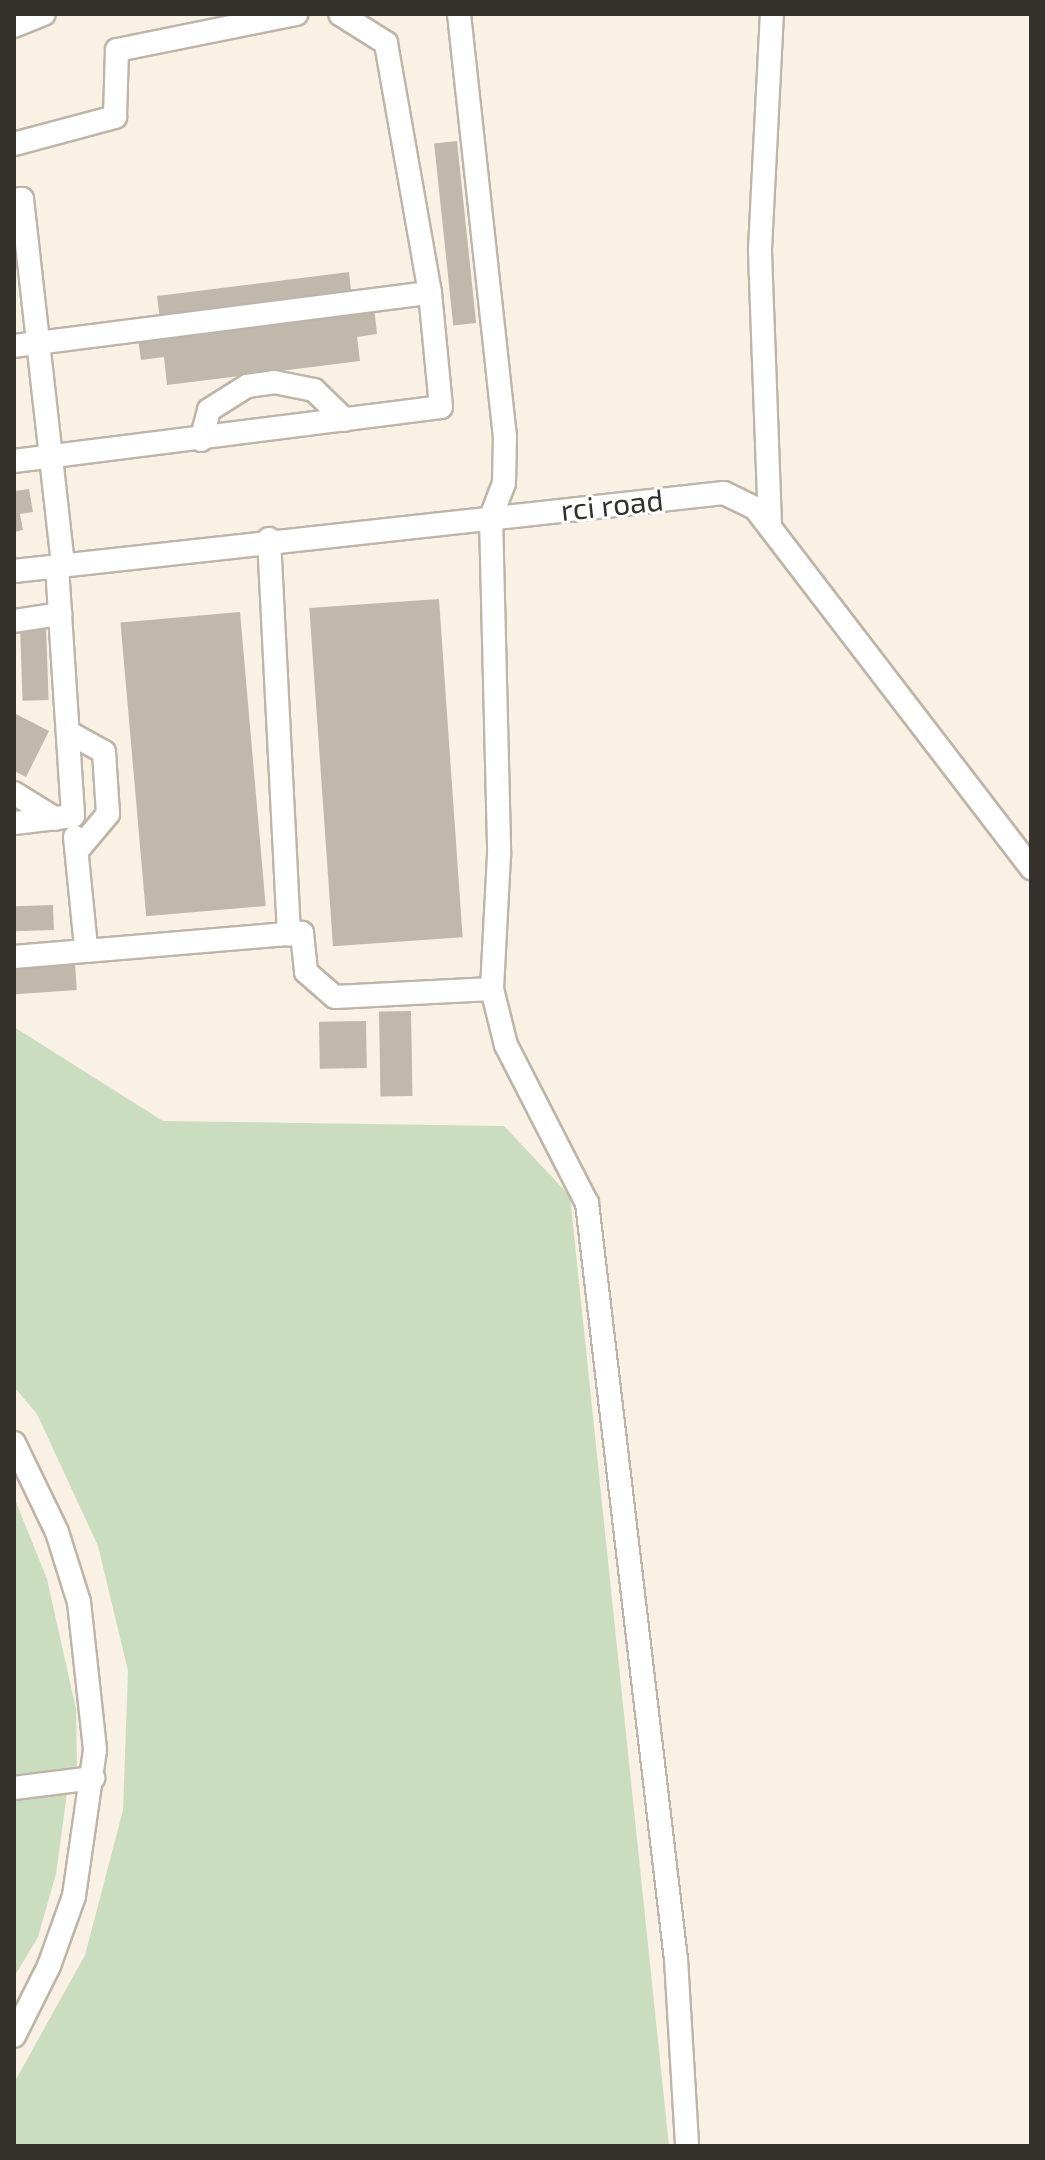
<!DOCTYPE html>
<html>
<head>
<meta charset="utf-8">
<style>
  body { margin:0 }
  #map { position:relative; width:1045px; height:2160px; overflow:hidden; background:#f9f2e4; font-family:"Exo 2",sans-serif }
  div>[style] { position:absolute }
  .green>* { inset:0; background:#cbddbf }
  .building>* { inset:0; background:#bfb8ab; transform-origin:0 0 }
  .roads { filter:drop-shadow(2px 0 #bcb5a8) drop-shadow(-2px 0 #bcb5a8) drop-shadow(0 2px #bcb5a8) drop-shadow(0 -2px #bcb5a8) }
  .minor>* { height:22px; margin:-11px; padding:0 11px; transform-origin:11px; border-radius:11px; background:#fff }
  span { translate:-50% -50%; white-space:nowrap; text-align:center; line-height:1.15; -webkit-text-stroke:6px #fff; paint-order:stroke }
  .street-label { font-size:30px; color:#34312c }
  .frame { position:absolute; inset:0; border:16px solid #34312c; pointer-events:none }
</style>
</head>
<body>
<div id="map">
  <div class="green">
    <i style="clip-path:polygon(14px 1027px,163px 1121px,504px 1126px,570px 1196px,669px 2146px,14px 2146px,14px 2083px,85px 1955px,123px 1810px,128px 1671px,98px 1546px,37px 1414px,14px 1387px)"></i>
    <i style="clip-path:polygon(14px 1497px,47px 1579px,76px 1709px,77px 1767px,14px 1775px)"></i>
    <i style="clip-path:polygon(67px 1793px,56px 1874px,38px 1937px,14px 1977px,14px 1799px)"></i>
  </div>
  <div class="building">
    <i style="left:457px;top:141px;width:183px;height:23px;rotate:84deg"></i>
    <i style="clip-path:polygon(349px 272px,353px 310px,374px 307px,377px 334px,357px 337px,360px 361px,167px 385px,164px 357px,141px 360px,138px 339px,162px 336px,157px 296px)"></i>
    <i style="clip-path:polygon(29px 489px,33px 512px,20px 514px,23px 530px,14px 532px,14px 491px)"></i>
    <i style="left:439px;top:599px;width:339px;height:130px;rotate:86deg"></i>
    <i style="left:240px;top:612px;width:295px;height:120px;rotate:85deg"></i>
    <i style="left:46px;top:626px;width:74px;height:26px;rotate:88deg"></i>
    <i style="clip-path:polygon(14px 713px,49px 731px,26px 777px,14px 771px)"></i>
    <i style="left:53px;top:905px;width:25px;height:39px;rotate:88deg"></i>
    <i style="left:75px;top:964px;width:26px;height:61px;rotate:86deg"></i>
    <i style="left:411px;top:1011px;width:85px;height:32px;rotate:89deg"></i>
    <i style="left:366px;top:1021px;width:47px;height:47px;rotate:89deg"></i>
  </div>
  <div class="roads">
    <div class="minor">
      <i style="left:459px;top:14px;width:424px;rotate:83.8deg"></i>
      <i style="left:505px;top:436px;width:47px;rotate:91.2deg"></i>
      <i style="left:504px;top:483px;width:36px;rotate:111deg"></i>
      <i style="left:491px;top:517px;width:338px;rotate:88.6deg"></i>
      <i style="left:499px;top:855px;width:134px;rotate:93deg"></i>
      <i style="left:492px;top:989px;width:58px;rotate:76deg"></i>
      <i style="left:506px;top:1045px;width:178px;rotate:62.9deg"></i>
      <i style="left:587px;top:1203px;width:761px;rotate:83.29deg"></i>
      <i style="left:676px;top:1959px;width:187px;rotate:86.6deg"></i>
      <i style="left:14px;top:26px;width:32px;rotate:-22deg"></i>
      <i style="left:14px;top:144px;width:105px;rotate:-15deg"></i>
      <i style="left:115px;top:117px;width:67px;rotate:-88.3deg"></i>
      <i style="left:117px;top:50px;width:183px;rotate:-11.4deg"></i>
      <i style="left:14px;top:200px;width:8px;rotate:-7deg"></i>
      <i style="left:22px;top:199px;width:367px;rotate:83.6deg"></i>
      <i style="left:14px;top:346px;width:419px;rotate:-7.3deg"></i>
      <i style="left:201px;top:440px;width:31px;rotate:-75deg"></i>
      <i style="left:209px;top:410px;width:45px;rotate:-32.3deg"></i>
      <i style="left:247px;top:386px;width:27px;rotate:-8deg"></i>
      <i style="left:274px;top:382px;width:41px;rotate:11.3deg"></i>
      <i style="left:314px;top:390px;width:43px;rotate:44.1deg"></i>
      <i style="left:14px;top:461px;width:430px;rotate:-7.2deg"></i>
      <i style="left:441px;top:407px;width:115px;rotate:-95.5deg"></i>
      <i style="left:430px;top:293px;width:254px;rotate:-100deg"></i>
      <i style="left:386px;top:43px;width:54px;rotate:-147.8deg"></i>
      <i style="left:770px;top:525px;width:276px;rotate:-92.1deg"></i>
      <i style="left:760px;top:249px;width:235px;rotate:-87.1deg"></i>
      <i style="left:269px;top:539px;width:396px;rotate:87.1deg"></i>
      <i style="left:57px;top:566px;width:48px;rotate:86.4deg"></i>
      <i style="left:14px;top:571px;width:714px;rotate:-6.27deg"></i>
      <i style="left:724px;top:493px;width:34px;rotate:26deg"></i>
      <i style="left:755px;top:508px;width:454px;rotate:52.5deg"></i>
      <i style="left:14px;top:621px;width:47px;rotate:-8.7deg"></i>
      <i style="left:60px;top:614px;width:202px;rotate:86.3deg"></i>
      <i style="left:73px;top:816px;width:59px;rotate:173.2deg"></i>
      <i style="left:68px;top:732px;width:41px;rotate:29.1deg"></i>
      <i style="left:104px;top:752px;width:62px;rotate:86.3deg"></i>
      <i style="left:108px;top:814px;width:48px;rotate:130deg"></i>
      <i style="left:14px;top:793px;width:49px;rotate:31.8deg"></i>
      <i style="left:75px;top:837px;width:111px;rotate:84.3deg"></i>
      <i style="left:14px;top:957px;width:289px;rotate:-4.8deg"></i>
      <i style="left:302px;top:933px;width:39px;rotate:84deg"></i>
      <i style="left:306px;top:972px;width:38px;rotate:41deg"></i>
      <i style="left:335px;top:997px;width:157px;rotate:-2.9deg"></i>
      <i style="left:14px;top:1443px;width:99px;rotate:64.2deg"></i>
      <i style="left:57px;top:1532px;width:73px;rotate:72.6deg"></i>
      <i style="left:79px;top:1602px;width:149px;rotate:83.8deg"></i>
      <i style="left:95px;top:1750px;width:148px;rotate:98.2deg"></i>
      <i style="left:74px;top:1896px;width:74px;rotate:109.7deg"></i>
      <i style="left:49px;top:1966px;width:78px;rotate:116.6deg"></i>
      <i style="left:14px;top:1788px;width:80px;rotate:-7.2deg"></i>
    </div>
  </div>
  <div class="street-label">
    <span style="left:612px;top:504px;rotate:-6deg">rci road</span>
  </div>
  <div class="frame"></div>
</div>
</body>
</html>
